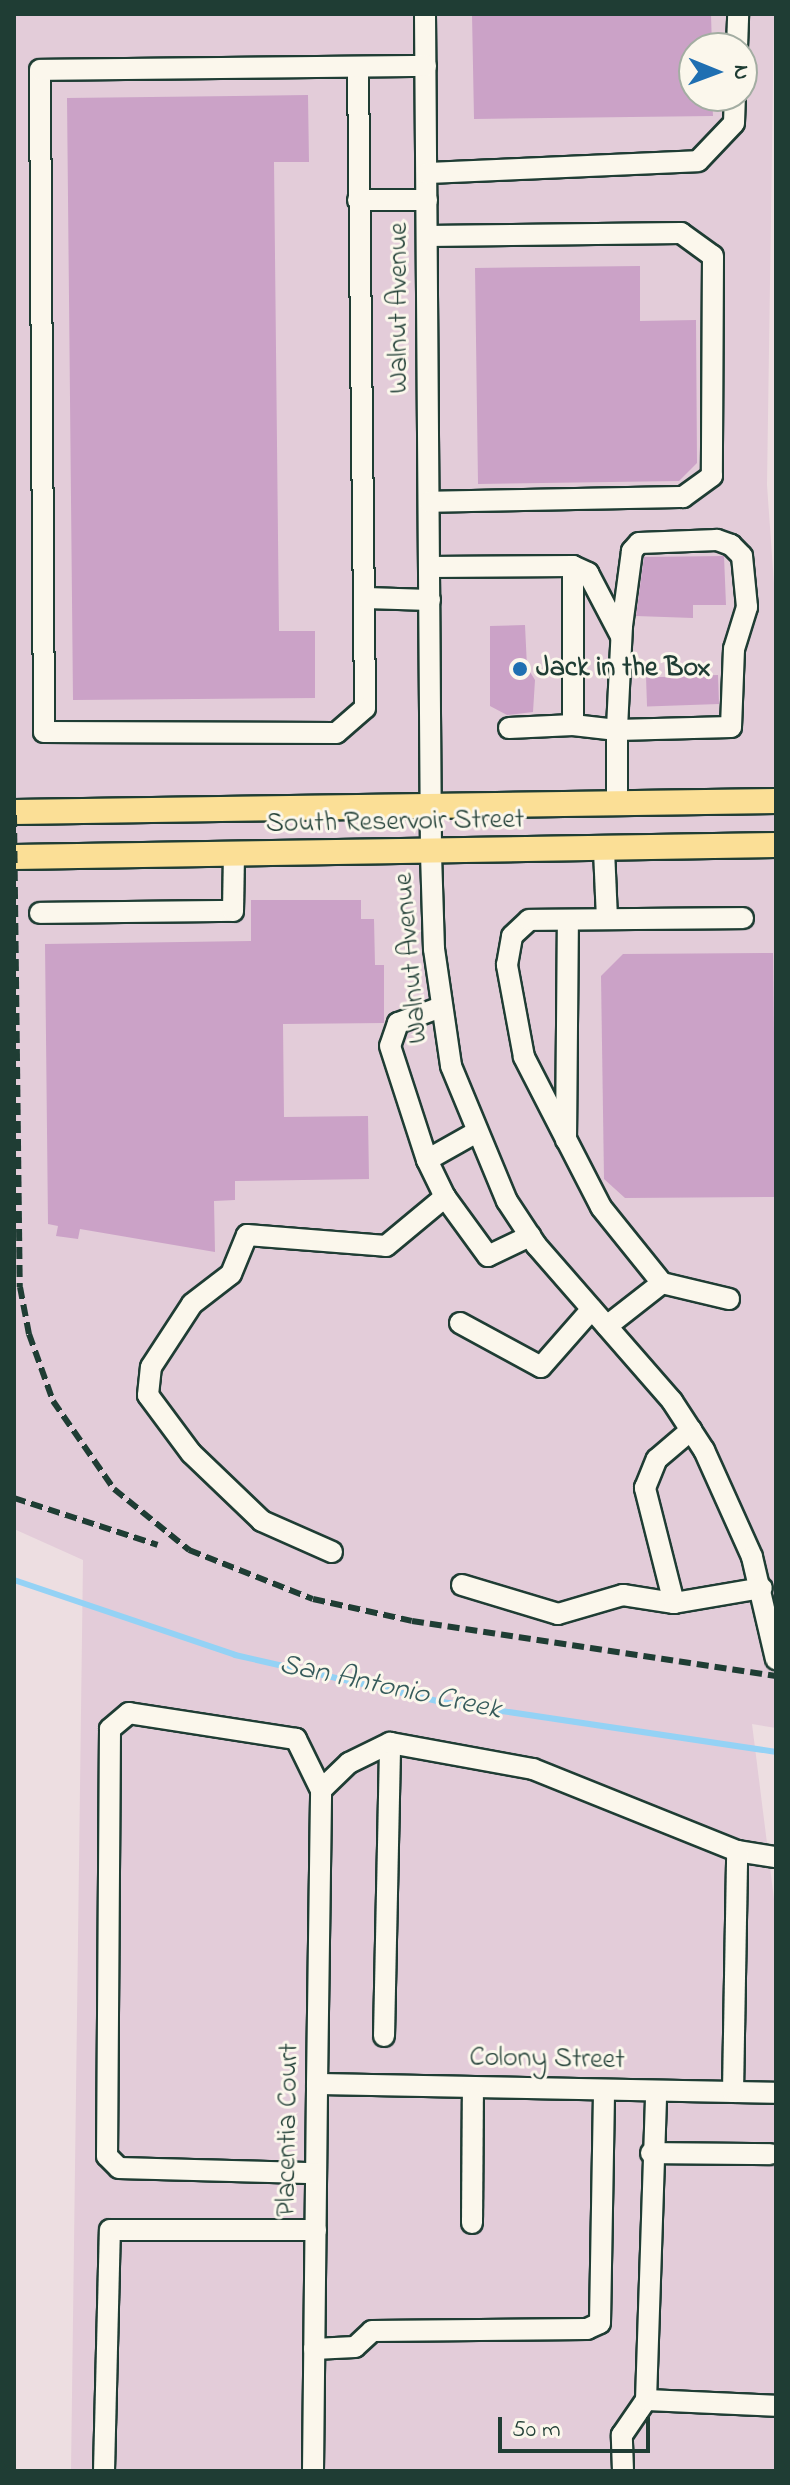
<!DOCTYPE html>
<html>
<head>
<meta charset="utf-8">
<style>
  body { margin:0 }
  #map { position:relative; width:790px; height:2485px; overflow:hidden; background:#eddee1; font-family:"Indie Flower",sans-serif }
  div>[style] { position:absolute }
  .built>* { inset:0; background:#e3ccd9 }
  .stream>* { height:6px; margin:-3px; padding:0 3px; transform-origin:3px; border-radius:3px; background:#94d2f5 }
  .building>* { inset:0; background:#cba2c7; transform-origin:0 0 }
  .roads { filter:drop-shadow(2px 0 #1f3d34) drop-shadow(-2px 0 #1f3d34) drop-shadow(0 2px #1f3d34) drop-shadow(0 -2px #1f3d34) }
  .minor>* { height:20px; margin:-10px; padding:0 10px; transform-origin:10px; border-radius:10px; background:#fbf7ec }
  .major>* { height:24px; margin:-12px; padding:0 12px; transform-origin:12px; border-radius:12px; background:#fbdf96 }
  .rail>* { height:6px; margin-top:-3px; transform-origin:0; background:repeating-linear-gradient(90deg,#1f3d34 0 12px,transparent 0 18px) }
  .dots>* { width:22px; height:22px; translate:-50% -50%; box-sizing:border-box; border:4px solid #fbf7ec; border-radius:50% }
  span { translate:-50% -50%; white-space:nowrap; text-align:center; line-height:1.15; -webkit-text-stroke:6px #fbf7ec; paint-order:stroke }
  .street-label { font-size:28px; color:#1f3d34 }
  .poi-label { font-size:28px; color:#1f3d34; font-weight:700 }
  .left { translate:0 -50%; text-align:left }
  .water-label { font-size:30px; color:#365b5b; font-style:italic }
  .frame { position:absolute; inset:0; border:16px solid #1f3d34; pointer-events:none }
  .north { position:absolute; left:678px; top:32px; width:80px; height:80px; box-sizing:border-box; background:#fbf7ec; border:2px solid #a3ada2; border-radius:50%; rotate:91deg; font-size:22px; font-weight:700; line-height:32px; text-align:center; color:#1f3d34 }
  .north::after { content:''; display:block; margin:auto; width:28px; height:36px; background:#1f6fb2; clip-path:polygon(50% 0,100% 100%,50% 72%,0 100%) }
  .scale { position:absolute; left:498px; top:2417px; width:152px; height:36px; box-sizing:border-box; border:4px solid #1f3d34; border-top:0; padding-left:10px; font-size:24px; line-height:28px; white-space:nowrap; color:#1f3d34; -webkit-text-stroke:6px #fbf7ec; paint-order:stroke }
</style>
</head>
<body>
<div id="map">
  <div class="built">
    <i style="clip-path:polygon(evenodd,14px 14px,774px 14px,767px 485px,776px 612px,776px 1728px,752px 1724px,776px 1915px,776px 2471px,71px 2471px,83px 1560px,14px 1529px,14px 14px,694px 48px,742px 48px,742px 96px,694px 96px,694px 48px)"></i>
  </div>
  <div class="stream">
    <i style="left:14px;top:1580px;width:233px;rotate:18.7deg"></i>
    <i style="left:235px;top:1655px;width:212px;rotate:12.8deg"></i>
    <i style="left:442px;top:1702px;width:338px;rotate:8.5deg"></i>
  </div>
  <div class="building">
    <i style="clip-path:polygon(472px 14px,711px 14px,712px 48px,694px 48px,694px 96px,712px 96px,713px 116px,474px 119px)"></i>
    <i style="clip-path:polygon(308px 95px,309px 162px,274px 162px,279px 631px,315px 631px,315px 698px,73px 700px,67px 98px)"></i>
    <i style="clip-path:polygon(640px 266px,640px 321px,696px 320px,697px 463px,679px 481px,478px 484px,475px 268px)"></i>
    <i style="clip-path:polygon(724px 556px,726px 605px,693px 605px,693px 618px,636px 616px,644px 557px)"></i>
    <i style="clip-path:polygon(525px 625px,527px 667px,535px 680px,533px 712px,507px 715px,490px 706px,490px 626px)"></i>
    <i style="left:718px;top:675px;width:29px;height:72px;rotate:88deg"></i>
    <i style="clip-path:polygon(251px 900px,361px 900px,361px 919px,374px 919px,375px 965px,384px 965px,384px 1023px,283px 1024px,284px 1117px,368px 1116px,369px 1179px,235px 1181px,235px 1200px,214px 1201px,215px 1252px,80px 1229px,78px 1239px,56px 1236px,58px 1226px,48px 1224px,45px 944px,251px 941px)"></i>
    <i style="clip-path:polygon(773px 953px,776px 1197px,625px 1198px,604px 1179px,601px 976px,623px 954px)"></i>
  </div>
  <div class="roads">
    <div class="minor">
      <i style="left:425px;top:14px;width:840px;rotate:89.59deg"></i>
      <i style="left:431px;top:854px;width:95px;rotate:88.2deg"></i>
      <i style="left:434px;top:949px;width:118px;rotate:81.7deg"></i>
      <i style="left:451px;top:1066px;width:146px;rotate:67.5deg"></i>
      <i style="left:507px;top:1201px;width:53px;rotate:56.6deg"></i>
      <i style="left:536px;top:1245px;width:207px;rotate:48.9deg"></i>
      <i style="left:672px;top:1401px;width:59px;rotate:56.9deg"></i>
      <i style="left:704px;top:1450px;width:117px;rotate:65.8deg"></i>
      <i style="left:752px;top:1557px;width:105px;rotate:76.8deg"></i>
      <i style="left:737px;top:48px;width:34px;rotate:-88deg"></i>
      <i style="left:358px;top:68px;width:640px;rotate:89.37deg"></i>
      <i style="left:365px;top:708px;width:38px;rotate:139deg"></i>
      <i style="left:336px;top:733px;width:292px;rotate:-179.8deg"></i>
      <i style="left:44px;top:732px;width:662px;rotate:-90.35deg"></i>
      <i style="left:40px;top:70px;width:386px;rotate:-0.6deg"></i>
      <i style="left:427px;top:173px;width:271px;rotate:-2.5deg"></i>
      <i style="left:698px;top:161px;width:52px;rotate:-46.5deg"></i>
      <i style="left:734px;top:123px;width:27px;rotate:-88deg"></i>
      <i style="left:358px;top:200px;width:69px"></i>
      <i style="left:427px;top:236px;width:254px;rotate:-0.7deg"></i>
      <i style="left:681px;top:233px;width:39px;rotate:36deg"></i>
      <i style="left:713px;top:256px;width:220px;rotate:90.3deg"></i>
      <i style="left:712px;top:476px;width:36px;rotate:144deg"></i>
      <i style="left:683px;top:497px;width:254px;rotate:178.9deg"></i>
      <i style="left:573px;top:566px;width:17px;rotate:25deg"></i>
      <i style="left:588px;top:573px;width:71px;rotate:62.4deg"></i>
      <i style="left:429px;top:567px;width:144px;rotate:-0.4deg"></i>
      <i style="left:573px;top:566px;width:159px;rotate:90deg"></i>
      <i style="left:573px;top:725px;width:64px;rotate:177.3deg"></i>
      <i style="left:366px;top:598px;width:64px;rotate:1.8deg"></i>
      <i style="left:573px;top:725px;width:44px;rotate:6.5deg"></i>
      <i style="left:617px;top:730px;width:114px;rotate:-1.5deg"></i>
      <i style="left:731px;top:727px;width:78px;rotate:-87.8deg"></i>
      <i style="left:734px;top:649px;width:44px;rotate:-72.8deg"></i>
      <i style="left:747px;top:607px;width:51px;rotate:-95.6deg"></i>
      <i style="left:742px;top:556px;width:16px;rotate:-135deg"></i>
      <i style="left:731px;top:545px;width:15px;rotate:-160deg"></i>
      <i style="left:717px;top:540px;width:78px;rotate:177.8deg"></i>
      <i style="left:639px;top:543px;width:11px;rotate:131deg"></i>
      <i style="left:632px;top:551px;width:76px;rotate:97.6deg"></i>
      <i style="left:622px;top:626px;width:104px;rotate:92.8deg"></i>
      <i style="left:617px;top:730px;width:72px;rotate:90deg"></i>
      <i style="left:604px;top:850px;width:69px;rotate:87.5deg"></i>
      <i style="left:40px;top:913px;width:193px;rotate:-0.6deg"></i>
      <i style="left:233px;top:911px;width:55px;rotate:-89deg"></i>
      <i style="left:441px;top:1007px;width:46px;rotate:159.6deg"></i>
      <i style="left:398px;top:1023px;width:24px;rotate:109deg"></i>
      <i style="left:390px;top:1046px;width:120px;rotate:72deg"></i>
      <i style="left:427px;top:1160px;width:55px;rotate:-29.4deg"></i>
      <i style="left:566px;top:1140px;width:220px;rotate:-89.5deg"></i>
      <i style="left:445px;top:1197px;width:73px;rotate:53.9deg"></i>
      <i style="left:488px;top:1256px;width:47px;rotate:-25.5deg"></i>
      <i style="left:662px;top:1283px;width:69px;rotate:13.4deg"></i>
      <i style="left:460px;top:1323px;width:92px;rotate:28.5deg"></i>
      <i style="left:541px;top:1367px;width:77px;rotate:-48.7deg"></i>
      <i style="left:607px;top:1326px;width:70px;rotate:-38deg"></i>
      <i style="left:662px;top:1283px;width:97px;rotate:-128.8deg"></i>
      <i style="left:601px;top:1207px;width:169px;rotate:-117.2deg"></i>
      <i style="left:524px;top:1057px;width:94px;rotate:-100.5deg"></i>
      <i style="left:507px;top:965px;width:29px;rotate:-80deg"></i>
      <i style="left:512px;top:936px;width:23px;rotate:-43deg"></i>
      <i style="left:529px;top:920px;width:214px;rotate:-0.5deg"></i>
      <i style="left:332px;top:1552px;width:77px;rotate:-156.1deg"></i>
      <i style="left:262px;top:1521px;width:98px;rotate:-136.2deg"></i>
      <i style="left:191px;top:1453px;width:72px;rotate:-126.6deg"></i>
      <i style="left:148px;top:1395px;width:28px;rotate:-84deg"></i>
      <i style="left:151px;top:1367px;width:75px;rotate:-56.9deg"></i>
      <i style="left:192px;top:1304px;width:49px;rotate:-37.6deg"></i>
      <i style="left:231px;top:1274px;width:42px;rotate:-67.7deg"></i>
      <i style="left:247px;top:1235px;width:139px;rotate:4.5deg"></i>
      <i style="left:386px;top:1246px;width:77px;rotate:-39.7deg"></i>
      <i style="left:445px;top:1197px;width:41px;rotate:-115.9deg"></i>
      <i style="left:462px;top:1585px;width:100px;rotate:16.8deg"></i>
      <i style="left:558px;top:1614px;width:68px;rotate:-16.3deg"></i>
      <i style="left:623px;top:1595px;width:52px;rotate:8.9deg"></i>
      <i style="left:674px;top:1603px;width:119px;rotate:-104.2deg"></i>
      <i style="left:645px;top:1488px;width:31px;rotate:-68deg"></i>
      <i style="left:657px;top:1459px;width:45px;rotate:-40.5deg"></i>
      <i style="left:674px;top:1603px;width:89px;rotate:-9.7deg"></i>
      <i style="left:321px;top:1790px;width:39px;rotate:-44deg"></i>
      <i style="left:349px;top:1763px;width:46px;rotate:-26deg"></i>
      <i style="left:384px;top:2036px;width:293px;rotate:-88.8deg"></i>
      <i style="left:390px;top:1743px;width:145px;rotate:10.3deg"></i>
      <i style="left:533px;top:1769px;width:220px;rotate:21.9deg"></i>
      <i style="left:737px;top:1851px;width:39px;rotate:9deg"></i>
      <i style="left:317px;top:2084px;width:459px;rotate:1.1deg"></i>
      <i style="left:733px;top:2092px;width:241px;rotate:-89deg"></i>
      <i style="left:651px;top:2153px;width:119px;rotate:0.5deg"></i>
      <i style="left:472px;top:2223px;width:136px;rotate:-89.6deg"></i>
      <i style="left:314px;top:2349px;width:41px;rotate:-2.8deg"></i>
      <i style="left:355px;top:2347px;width:23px;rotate:-43deg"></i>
      <i style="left:372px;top:2331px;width:215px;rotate:-0.5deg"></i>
      <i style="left:587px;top:2329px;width:14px;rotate:-25deg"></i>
      <i style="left:600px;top:2323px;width:233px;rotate:-89deg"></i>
      <i style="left:646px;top:2400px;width:309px;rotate:-88.1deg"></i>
      <i style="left:104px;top:2471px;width:241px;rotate:-88.6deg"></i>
      <i style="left:110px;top:2230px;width:206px"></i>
      <i style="left:313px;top:2471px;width:387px;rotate:-89.4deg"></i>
      <i style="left:317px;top:2084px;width:294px;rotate:-89.2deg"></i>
      <i style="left:321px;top:1790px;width:57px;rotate:-116.1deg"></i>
      <i style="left:296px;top:1739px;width:169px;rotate:-171.2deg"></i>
      <i style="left:129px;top:1713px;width:25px;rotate:140deg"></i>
      <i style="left:110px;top:1729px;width:427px;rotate:90.4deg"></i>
      <i style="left:107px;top:2156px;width:17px;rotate:45deg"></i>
      <i style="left:119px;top:2168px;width:197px;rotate:1.5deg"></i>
      <i style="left:623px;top:2471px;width:36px;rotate:-92deg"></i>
      <i style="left:622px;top:2435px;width:42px;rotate:-55.6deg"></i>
      <i style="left:646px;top:2400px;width:130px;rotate:2.6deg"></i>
    </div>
    <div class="major">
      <i style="left:14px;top:812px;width:762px;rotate:-0.83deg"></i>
      <i style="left:14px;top:857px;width:762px;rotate:-0.9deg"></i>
    </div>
  </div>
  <div class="rail">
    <i style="left:14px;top:815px;width:472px;rotate:89.3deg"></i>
    <i style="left:20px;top:1287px;width:48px;rotate:79.2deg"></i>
    <i style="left:29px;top:1334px;width:71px;rotate:70.3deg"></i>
    <i style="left:53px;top:1401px;width:107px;rotate:55.3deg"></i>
    <i style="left:114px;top:1489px;width:97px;rotate:39.1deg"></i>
    <i style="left:189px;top:1550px;width:133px;rotate:21.6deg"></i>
    <i style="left:313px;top:1599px;width:101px;rotate:12.5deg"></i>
    <i style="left:412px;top:1621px;width:368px;rotate:8.6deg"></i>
    <i style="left:14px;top:1498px;width:151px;rotate:18.1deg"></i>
  </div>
  <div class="dots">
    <i style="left:520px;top:669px;background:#1f6fb2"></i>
  </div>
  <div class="street-label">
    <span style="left:400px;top:308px;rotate:-90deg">Walnut Avenue</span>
    <span style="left:395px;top:823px;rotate:-1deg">South Reservoir Street</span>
    <span style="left:412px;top:958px;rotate:-95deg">Walnut Avenue</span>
    <span style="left:547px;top:2060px;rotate:1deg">Colony Street</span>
    <span style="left:289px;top:2130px;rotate:-89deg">Placentia Court</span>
  </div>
  <div class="poi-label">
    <span class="left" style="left:536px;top:669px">Jack in the Box</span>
  </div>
  <div class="water-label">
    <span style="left:390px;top:1688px;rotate:12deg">San Antonio Creek</span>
  </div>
  <div class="frame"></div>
  <div class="north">N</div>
  <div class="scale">50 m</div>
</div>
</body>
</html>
